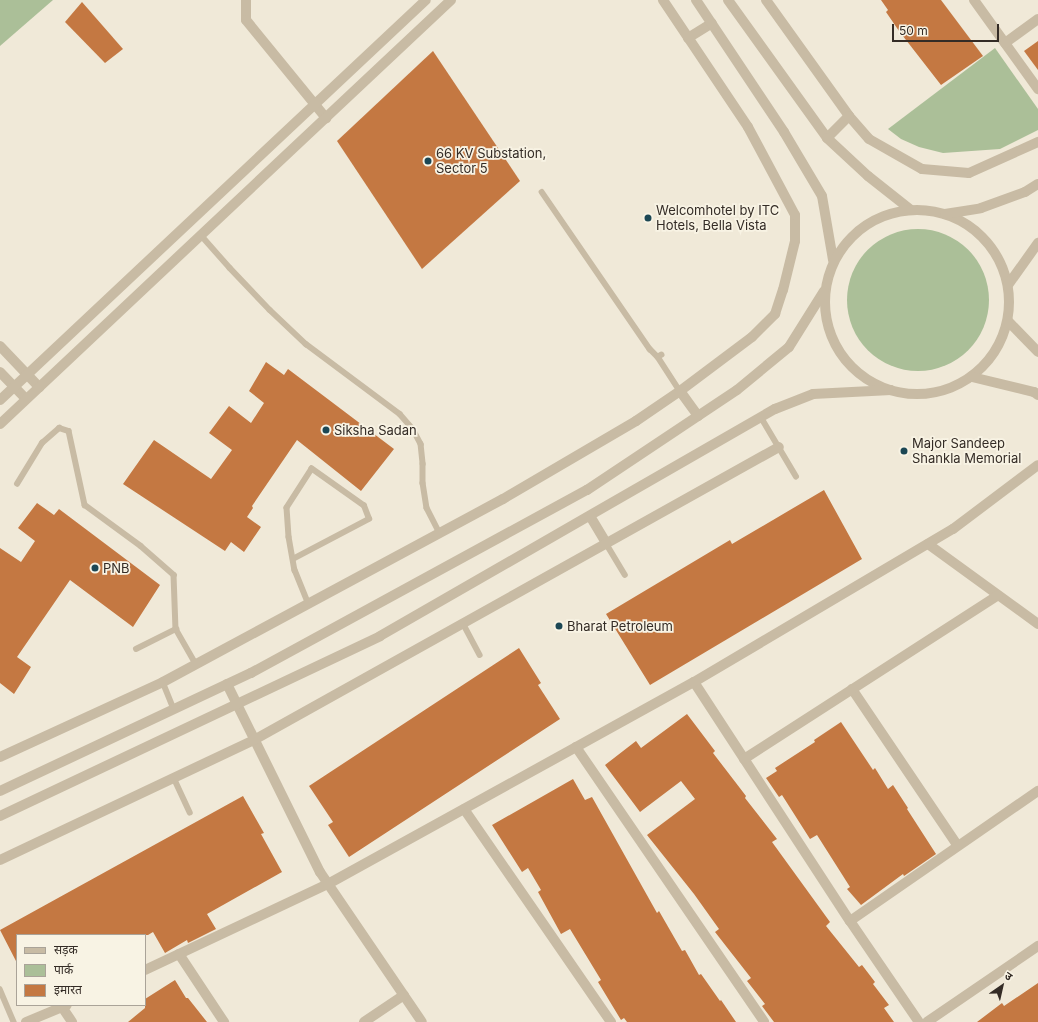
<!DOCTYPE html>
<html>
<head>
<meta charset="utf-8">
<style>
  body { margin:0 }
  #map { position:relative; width:1038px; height:1022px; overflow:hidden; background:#f0e9d8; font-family:Inter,"Noto Sans Devanagari",sans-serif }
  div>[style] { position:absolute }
  .green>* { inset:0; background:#abbf98 }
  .round { border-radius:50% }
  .building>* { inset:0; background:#c47842 }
  .service>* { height:5.5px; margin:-2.75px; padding:0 2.75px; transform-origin:2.75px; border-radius:2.75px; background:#c8bba4 }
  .minor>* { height:10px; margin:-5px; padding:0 5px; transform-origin:5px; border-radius:5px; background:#c8bba4 }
  .tertiary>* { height:10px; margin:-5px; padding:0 5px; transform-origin:5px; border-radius:5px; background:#c8bba4 }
  .tertiary>.ring { margin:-5px; padding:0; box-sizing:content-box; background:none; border:10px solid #c8bba4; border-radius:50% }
  .dots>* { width:11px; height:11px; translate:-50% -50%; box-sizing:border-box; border:2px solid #f8f3e4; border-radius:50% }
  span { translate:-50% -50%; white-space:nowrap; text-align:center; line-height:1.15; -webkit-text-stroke:3.5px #f8f3e4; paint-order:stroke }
  .poi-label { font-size:13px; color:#342c26 }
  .left { translate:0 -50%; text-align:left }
  .legend { position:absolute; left:16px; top:934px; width:130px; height:72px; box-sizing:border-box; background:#f8f3e4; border:1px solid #aaa398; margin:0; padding:5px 7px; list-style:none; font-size:12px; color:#342c26 }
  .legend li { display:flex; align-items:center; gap:8px; height:20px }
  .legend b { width:20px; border:1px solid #aaa398 }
  .north { position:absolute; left:982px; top:966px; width:40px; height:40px; -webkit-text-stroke:3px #f8f3e4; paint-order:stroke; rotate:34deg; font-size:11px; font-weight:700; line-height:16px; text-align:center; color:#342c26 }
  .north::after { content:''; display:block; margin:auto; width:14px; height:18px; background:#342c26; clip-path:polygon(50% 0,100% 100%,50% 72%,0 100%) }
  .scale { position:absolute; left:892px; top:24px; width:107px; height:18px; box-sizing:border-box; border:2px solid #342c26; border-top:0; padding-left:5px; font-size:12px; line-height:14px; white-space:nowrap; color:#342c26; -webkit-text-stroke:3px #f8f3e4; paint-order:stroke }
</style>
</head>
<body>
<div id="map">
  <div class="green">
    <i style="clip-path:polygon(0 0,53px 0,0 46px)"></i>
    <i style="clip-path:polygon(995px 48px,1038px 109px,1038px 130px,1000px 149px,943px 153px,919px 147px,901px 139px,888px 129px)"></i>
    <i class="round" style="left:847px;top:229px;width:142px;height:142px"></i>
  </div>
  <div class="building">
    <i style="clip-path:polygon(881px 0,941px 0,983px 56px,941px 85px,899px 31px,886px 12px,888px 10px)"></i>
    <i style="clip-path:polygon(82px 2px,123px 49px,105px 63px,65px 22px)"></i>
    <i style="clip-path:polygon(1038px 41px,1038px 70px,1024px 51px)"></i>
    <i style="clip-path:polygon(433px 51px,520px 181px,422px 269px,337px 141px)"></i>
    <i style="clip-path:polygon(266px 362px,284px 375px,288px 369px,394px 449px,361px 491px,297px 440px,252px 506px,253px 508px,247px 517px,261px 527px,244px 552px,231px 542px,225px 551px,123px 484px,154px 440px,211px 479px,232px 450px,209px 433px,229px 406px,251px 423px,264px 403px,249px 391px)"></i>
    <i style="clip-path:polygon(824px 490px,862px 559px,650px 685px,606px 614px,730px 540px,732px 544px)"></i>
    <i style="clip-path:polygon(37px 503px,54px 515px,59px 509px,160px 585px,133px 627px,70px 580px,17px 657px,31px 667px,14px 694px,0 683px,0 548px,21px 562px,35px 541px,18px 528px)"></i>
    <i style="clip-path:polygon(519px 648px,541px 683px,538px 685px,560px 719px,349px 857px,328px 825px,333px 822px,309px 786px)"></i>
    <i style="clip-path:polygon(687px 714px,715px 751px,713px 753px,746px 796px,745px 798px,777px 839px,772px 842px,830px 922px,826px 926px,859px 967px,862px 965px,875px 982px,873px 984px,889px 1005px,884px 1008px,894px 1022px,774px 1022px,762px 1006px,765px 1004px,747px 981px,751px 978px,715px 932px,719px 929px,694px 894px,647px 835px,695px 799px,681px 781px,640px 812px,605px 765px,636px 741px,641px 748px)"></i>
    <i style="clip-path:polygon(841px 722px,873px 770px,875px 768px,888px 789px,893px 785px,908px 808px,907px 809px,936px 854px,904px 876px,903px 874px,861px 905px,847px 889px,850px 887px,817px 835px,810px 839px,782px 795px,779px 797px,766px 778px,777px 771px,775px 768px,815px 742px,814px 740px)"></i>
    <i style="clip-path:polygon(573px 779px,585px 800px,592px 797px,657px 913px,659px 911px,682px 951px,685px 950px,699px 975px,701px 974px,720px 1001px,721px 1000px,736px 1022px,627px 1022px,624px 1018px,621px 1020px,598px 982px,601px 980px,570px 929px,561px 934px,538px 892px,541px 890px,528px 868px,522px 872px,492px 825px)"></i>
    <i style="clip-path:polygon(243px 796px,264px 833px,261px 834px,282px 872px,207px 914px,216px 929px,188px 943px,187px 940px,165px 953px,153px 932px,148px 935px,17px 935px,17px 963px,0 930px)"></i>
    <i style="clip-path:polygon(175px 980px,186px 998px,188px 998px,207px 1022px,128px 1022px,145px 1008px,145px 999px)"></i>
    <i style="clip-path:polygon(1038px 983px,1038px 1022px,977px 1022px,1002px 1003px,1004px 1006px)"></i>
  </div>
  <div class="service">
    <i style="left:542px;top:192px;width:191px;rotate:55.5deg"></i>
    <i style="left:650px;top:349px;width:11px;rotate:45deg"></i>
    <i style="left:201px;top:235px;width:44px;rotate:48.7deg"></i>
    <i style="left:230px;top:268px;width:58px;rotate:46.4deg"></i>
    <i style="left:270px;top:310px;width:50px;rotate:43.4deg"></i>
    <i style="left:306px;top:344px;width:117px;rotate:36.7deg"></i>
    <i style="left:400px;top:414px;width:20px;rotate:49deg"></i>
    <i style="left:413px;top:429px;width:17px;rotate:62deg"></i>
    <i style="left:421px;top:444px;width:20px;rotate:84deg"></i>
    <i style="left:423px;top:464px;width:19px;rotate:90deg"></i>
    <i style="left:423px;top:483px;width:25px;rotate:81deg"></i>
    <i style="left:427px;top:508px;width:28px;rotate:63deg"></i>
    <i style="left:662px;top:355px;width:4px;rotate:153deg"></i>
    <i style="left:658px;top:357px;width:40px;rotate:57.1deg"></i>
    <i style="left:761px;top:417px;width:69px;rotate:59.3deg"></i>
    <i style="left:17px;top:484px;width:48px;rotate:-58.6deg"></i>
    <i style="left:42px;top:443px;width:23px;rotate:-41deg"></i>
    <i style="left:59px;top:428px;width:10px;rotate:17deg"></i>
    <i style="left:69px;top:431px;width:76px;rotate:77.8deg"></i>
    <i style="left:85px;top:505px;width:69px;rotate:36.2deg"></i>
    <i style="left:141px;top:546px;width:44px;rotate:41.3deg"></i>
    <i style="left:174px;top:575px;width:54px;rotate:87.9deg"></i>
    <i style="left:176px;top:629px;width:40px;rotate:60.3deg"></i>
    <i style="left:606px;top:543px;width:37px;rotate:59deg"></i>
    <i style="left:293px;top:559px;width:86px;rotate:-27.8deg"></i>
    <i style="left:369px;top:519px;width:14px;rotate:-111deg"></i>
    <i style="left:364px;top:506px;width:64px;rotate:-144.6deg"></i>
    <i style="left:312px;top:469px;width:46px;rotate:122.7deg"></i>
    <i style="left:287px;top:508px;width:29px;rotate:86deg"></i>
    <i style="left:289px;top:537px;width:34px;rotate:80deg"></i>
    <i style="left:295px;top:570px;width:37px;rotate:68deg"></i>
    <i style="left:463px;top:623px;width:36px;rotate:62deg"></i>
    <i style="left:136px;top:649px;width:45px;rotate:-26.6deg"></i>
    <i style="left:163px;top:682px;width:29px;rotate:68deg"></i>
    <i style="left:174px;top:778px;width:38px;rotate:65deg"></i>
    <i style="left:0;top:989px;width:36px;rotate:67deg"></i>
  </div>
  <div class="minor">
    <i style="left:246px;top:0;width:20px;rotate:90deg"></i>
    <i style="left:246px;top:20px;width:127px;rotate:50.8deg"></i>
    <i style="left:766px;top:0;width:143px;rotate:54.4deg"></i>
    <i style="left:849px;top:116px;width:30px;rotate:49deg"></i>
    <i style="left:869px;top:139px;width:61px;rotate:29.5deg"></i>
    <i style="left:922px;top:169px;width:47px;rotate:4.9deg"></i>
    <i style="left:969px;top:173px;width:76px;rotate:-24.2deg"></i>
    <i style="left:974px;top:0;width:110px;rotate:54.3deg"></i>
    <i style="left:688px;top:38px;width:28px;rotate:-32deg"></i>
    <i style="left:1005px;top:43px;width:41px;rotate:-36deg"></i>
    <i style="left:827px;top:138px;width:31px;rotate:-45deg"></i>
    <i style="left:0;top:346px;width:57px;rotate:46.4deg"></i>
    <i style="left:0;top:372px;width:37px;rotate:46deg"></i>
    <i style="left:680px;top:391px;width:31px;rotate:54deg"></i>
    <i style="left:590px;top:516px;width:31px;rotate:59deg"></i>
    <i style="left:928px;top:544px;width:136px;rotate:36deg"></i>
    <i style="left:694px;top:682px;width:285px;rotate:56.9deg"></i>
    <i style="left:850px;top:921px;width:122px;rotate:55.7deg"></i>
    <i style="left:227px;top:684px;width:210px;rotate:63.7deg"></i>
    <i style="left:320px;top:872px;width:181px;rotate:55.8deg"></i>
    <i style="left:852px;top:689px;width:189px;rotate:56deg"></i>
    <i style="left:576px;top:747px;width:333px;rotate:55.6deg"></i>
    <i style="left:0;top:757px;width:179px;rotate:-24.7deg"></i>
    <i style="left:163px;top:682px;width:386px;rotate:-28.3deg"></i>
    <i style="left:503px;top:499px;width:154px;rotate:-30.4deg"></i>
    <i style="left:636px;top:421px;width:53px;rotate:-34.3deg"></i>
    <i style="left:680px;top:391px;width:90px;rotate:-36.9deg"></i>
    <i style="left:752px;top:337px;width:33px;rotate:-45deg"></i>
    <i style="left:775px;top:314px;width:25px;rotate:-72deg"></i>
    <i style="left:783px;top:290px;width:50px;rotate:-76.2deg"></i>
    <i style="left:795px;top:241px;width:26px;rotate:-90deg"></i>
    <i style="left:795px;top:215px;width:100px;rotate:-118.1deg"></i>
    <i style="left:748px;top:127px;width:153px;rotate:-123.8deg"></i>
    <i style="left:744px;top:759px;width:302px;rotate:-32.8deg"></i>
    <i style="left:464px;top:809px;width:259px;rotate:55.4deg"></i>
    <i style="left:0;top:860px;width:281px;rotate:-25.3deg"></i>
    <i style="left:254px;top:740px;width:601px;rotate:-29.17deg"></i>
    <i style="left:850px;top:921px;width:229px;rotate:-34.7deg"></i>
    <i style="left:179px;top:954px;width:82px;rotate:56.5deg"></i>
    <i style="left:145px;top:970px;width:202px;rotate:-25.2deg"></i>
    <i style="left:328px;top:884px;width:418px;rotate:-28.9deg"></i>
    <i style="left:694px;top:682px;width:301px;rotate:-30.6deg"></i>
    <i style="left:953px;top:529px;width:106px;rotate:-37deg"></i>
    <i style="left:62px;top:1007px;width:18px;rotate:56deg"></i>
    <i style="left:26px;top:1022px;width:44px;rotate:-22.5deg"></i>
    <i style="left:364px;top:1022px;width:48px;rotate:-34deg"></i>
    <i style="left:927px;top:1022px;width:135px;rotate:-34.4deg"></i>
  </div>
  <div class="tertiary">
    <i style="left:696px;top:0;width:159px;rotate:56.3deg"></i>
    <i style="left:784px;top:132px;width:74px;rotate:59.3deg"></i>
    <i style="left:822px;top:196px;width:65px;rotate:80.2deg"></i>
    <i style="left:728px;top:0;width:170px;rotate:54.3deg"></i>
    <i style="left:827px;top:138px;width:56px;rotate:42.8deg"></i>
    <i style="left:868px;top:176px;width:55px;rotate:38.3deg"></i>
    <i class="ring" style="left:825px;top:210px;width:174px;height:174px"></i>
    <i style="left:945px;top:214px;width:36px;rotate:-9deg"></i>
    <i style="left:981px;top:208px;width:47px;rotate:-20deg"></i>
    <i style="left:1025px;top:192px;width:15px;rotate:-32deg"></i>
    <i style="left:1008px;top:285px;width:52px;rotate:-54.5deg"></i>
    <i style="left:1008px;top:321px;width:43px;rotate:45.9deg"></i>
    <i style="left:972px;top:377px;width:64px;rotate:13.6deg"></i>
    <i style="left:1034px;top:392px;width:5px;rotate:37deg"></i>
    <i style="left:0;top:400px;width:584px;rotate:-43.2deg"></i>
    <i style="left:0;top:424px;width:619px;rotate:-43.23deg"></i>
    <i style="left:0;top:791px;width:277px;rotate:-25.2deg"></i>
    <i style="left:251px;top:673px;width:383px;rotate:-28.6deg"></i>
    <i style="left:587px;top:490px;width:180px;rotate:-33.7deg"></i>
    <i style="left:737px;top:390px;width:67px;rotate:-39.6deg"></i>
    <i style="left:789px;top:347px;width:66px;rotate:-58deg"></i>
    <i style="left:0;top:816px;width:420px;rotate:-25.3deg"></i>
    <i style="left:380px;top:636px;width:456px;rotate:-29.9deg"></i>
    <i style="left:775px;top:409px;width:41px;rotate:-21.5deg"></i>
    <i style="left:813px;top:394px;width:78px;rotate:-2.9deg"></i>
  </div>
  <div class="dots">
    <i style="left:428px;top:161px;background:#1c4754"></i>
    <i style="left:648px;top:218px;background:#1c4754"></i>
    <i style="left:326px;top:430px;background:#1c4754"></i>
    <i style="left:904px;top:451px;background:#1c4754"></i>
    <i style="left:95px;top:568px;background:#1c4754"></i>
    <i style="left:559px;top:626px;background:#1c4754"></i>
  </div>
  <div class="poi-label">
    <span class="left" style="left:436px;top:161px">66 KV Substation,<br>Sector 5</span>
    <span class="left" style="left:656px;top:218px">Welcomhotel by ITC<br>Hotels, Bella Vista</span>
    <span class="left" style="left:334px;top:430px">Siksha Sadan</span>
    <span class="left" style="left:912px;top:451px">Major Sandeep<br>Shankla Memorial</span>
    <span class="left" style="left:103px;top:568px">PNB</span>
    <span class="left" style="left:567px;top:626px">Bharat Petroleum</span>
  </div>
  <ul class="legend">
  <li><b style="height:5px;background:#c8bba4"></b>सड़क</li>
  <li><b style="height:11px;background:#abbf98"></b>पार्क</li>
  <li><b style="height:11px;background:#c47842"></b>इमारत</li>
  </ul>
  <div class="north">उ</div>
  <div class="scale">50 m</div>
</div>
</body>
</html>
